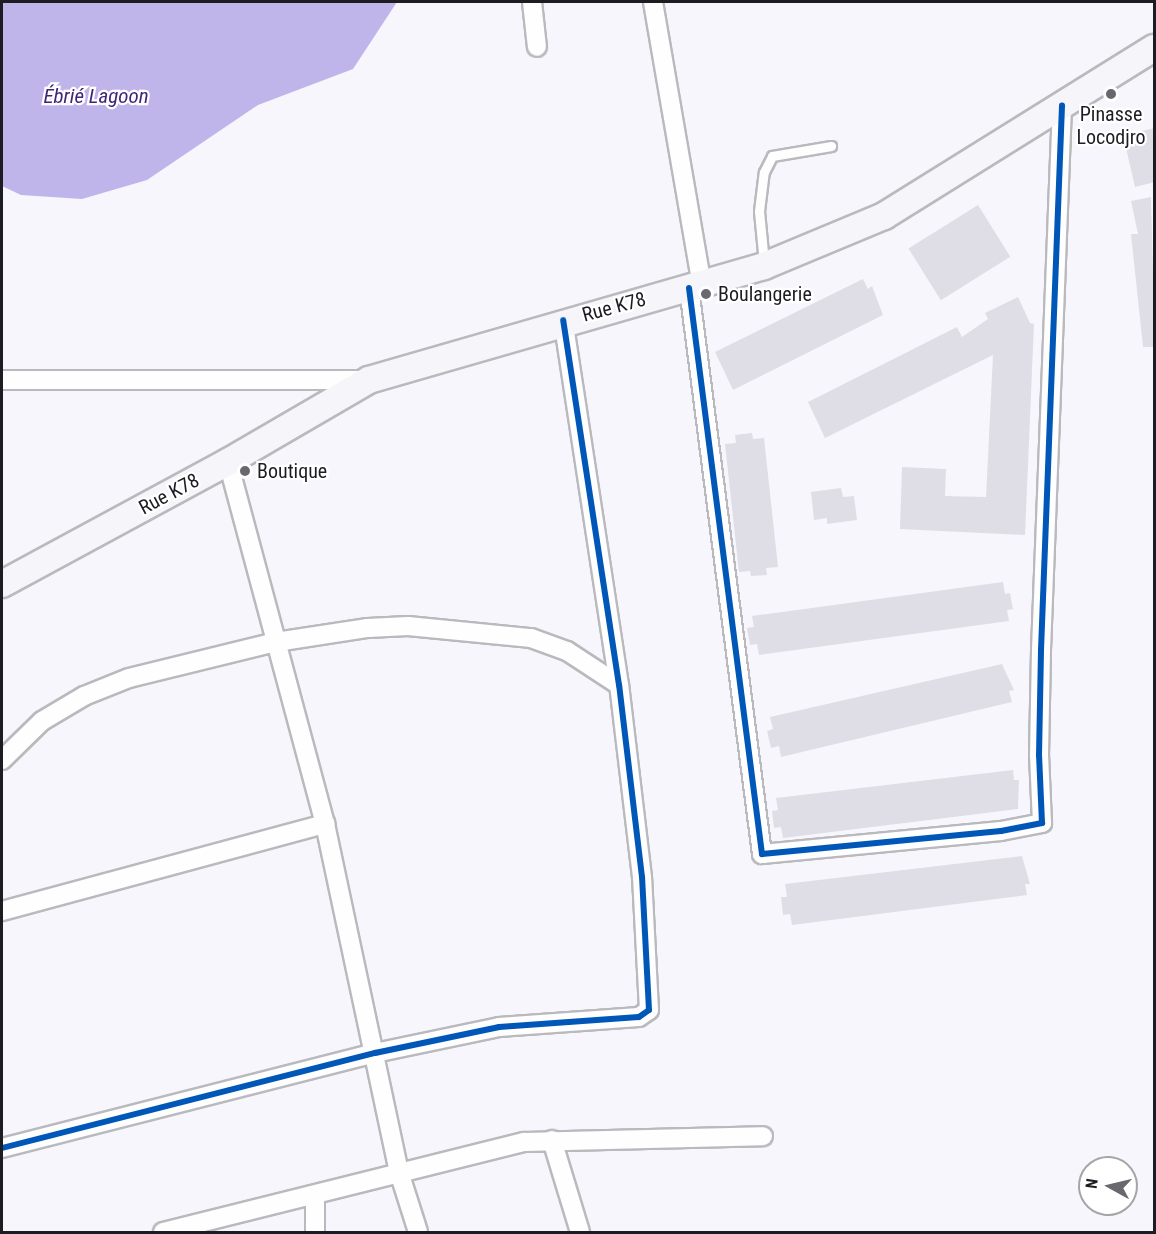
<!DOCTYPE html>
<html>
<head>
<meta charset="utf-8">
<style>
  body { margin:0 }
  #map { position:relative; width:1156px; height:1234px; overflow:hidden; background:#f7f6fc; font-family:"Roboto Condensed",sans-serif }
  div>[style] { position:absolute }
  .water>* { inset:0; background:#bfb5ea }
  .building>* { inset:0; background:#dfdee6; transform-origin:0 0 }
  .roads { filter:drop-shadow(2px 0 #bab9be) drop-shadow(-2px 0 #bab9be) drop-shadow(0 2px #bab9be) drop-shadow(0 -2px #bab9be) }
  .lane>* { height:9px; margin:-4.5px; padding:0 4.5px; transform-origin:4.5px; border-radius:4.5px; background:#fefeff }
  .street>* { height:18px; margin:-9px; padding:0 9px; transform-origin:9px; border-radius:9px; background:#fefeff }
  .secondary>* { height:26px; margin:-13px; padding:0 13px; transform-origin:13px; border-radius:13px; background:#f6f5fa }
  .cycleway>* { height:6px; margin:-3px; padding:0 3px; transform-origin:3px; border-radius:3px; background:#0057b8 }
  .dots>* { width:16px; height:16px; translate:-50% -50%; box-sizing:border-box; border:3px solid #fff; border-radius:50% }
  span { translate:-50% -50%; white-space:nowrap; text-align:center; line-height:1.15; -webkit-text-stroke:4.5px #fff; paint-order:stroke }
  .poi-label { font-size:20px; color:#1d1c22 }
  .left { translate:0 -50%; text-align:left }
  .street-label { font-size:20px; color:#1d1c22 }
  .water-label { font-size:21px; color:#40257a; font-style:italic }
  .frame { position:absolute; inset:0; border:3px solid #1d1c22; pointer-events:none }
  .north { position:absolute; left:1078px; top:1156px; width:60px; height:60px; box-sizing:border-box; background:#fff; border:2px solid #a5a4a7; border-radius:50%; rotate:278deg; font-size:16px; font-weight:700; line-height:24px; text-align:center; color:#1d1c22 }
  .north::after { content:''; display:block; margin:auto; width:21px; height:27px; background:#69686e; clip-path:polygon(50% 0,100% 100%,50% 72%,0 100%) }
</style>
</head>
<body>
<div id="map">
  <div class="water">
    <i style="clip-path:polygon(2px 2px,397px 2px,353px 69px,258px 105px,147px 180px,82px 199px,21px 195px,2px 186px)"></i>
  </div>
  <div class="building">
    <i style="clip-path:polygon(1155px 128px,1155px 182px,1135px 187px,1123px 135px)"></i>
    <i style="clip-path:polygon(1151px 197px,1155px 347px,1143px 347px,1131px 234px,1138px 234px,1131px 201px)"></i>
    <i style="left:978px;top:205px;width:61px;height:82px;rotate:58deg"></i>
    <i style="clip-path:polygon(863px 279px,868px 289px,872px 286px,883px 315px,733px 390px,715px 352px)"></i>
    <i style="clip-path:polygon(1018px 297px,1030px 323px,1034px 324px,1025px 535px,900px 529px,902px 467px,946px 469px,945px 496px,986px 497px,993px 355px,825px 438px,808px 402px,957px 327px,962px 337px,988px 319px,985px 313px)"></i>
    <i style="clip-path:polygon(752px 433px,753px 439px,764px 438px,778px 567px,766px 568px,767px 575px,751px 576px,750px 571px,739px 572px,725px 444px,736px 443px,735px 435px)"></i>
    <i style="clip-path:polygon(841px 488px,843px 497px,854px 496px,857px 520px,827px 524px,827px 518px,814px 520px,811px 492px)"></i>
    <i style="clip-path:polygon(1003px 582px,1005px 594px,1010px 593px,1013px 609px,1007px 610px,1009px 621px,759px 655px,757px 644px,750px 645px,747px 628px,754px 627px,752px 616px)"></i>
    <i style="clip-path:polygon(1002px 664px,1014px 690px,1009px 691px,1012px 702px,781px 757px,779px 746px,771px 748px,767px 731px,773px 729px,770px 717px)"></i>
    <i style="clip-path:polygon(1013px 770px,1014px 780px,1019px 780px,1018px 809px,783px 838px,781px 827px,774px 828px,772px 811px,778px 810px,776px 798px)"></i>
    <i style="clip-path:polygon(1022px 856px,1030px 884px,1025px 884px,1027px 895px,792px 925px,790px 914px,783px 915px,781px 897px,787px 897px,785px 884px)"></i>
  </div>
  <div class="roads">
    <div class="lane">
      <i style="left:764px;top:263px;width:52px;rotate:-95.5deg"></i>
      <i style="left:759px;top:211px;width:39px;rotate:-83deg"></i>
      <i style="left:764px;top:172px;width:18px;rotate:-63deg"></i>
      <i style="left:772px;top:156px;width:60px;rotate:-9.6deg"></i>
    </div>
    <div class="street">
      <i style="left:532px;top:2px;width:45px;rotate:83.7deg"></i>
      <i style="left:653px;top:2px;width:287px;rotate:80.2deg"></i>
      <i style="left:689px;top:288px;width:571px;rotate:82.65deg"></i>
      <i style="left:762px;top:854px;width:240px;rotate:-5.5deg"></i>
      <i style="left:1001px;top:831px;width:42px;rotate:-11deg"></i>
      <i style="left:1042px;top:823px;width:68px;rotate:-92.5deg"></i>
      <i style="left:1039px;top:755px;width:105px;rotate:-88.9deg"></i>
      <i style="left:1041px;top:650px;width:545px;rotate:-87.79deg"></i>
      <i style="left:2px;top:380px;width:365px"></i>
      <i style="left:228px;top:462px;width:375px;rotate:75deg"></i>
      <i style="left:325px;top:824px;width:356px;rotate:78deg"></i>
      <i style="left:399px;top:1172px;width:63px;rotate:72.4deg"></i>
      <i style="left:2px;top:760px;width:56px;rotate:-44.3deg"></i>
      <i style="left:42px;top:721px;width:49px;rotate:-30.8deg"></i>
      <i style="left:84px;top:696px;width:48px;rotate:-21.8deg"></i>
      <i style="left:129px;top:678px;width:151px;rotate:-13.8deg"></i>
      <i style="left:276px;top:642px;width:93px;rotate:-8.7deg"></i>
      <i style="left:368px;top:628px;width:40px;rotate:-2.9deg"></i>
      <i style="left:408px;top:626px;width:124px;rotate:5.6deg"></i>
      <i style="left:531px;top:638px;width:38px;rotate:20deg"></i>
      <i style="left:567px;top:651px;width:62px;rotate:33.2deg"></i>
      <i style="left:2px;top:911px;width:335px;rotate:-15.1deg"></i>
      <i style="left:552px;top:1140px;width:96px;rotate:73.1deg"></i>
      <i style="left:2px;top:1148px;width:385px;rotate:-14.3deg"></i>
      <i style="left:375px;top:1053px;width:127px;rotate:-11.8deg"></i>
      <i style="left:499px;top:1027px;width:140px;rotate:-4.1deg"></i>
      <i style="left:639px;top:1017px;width:12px;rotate:-35deg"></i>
      <i style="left:649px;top:1010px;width:133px;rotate:-93deg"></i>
      <i style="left:642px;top:877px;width:193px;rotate:-96.8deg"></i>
      <i style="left:619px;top:685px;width:369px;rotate:-98.7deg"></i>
      <i style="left:315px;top:1196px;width:36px;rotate:90deg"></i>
      <i style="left:163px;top:1232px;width:372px;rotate:-14deg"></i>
      <i style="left:524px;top:1142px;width:239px;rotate:-1.4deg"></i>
    </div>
    <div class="secondary">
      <i style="left:2px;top:584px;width:257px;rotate:-28.4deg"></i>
      <i style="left:228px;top:462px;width:163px;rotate:-30.2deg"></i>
      <i style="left:369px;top:380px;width:411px;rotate:-16.1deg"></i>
      <i style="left:764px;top:266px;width:130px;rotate:-22.6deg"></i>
      <i style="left:884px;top:216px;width:318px;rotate:-31.9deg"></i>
    </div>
  </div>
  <div class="cycleway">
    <i style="left:689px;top:288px;width:571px;rotate:82.65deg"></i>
    <i style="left:762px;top:854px;width:240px;rotate:-5.5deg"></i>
    <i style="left:1001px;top:831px;width:42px;rotate:-11deg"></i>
    <i style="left:1042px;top:823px;width:68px;rotate:-92.5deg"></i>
    <i style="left:1039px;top:755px;width:105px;rotate:-88.9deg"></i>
    <i style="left:1041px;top:650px;width:545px;rotate:-87.79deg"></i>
    <i style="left:2px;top:1148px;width:385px;rotate:-14.3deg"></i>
    <i style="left:375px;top:1053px;width:127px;rotate:-11.8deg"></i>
    <i style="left:499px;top:1027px;width:140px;rotate:-4.1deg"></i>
    <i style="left:639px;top:1017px;width:12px;rotate:-35deg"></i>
    <i style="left:649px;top:1010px;width:133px;rotate:-93deg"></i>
    <i style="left:642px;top:877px;width:193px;rotate:-96.8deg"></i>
    <i style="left:619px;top:685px;width:369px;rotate:-98.7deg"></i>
  </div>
  <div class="dots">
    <i style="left:1111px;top:94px;background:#69686e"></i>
    <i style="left:706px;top:294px;background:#69686e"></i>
    <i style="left:245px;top:471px;background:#69686e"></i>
  </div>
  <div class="poi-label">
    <span style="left:1111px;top:126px">Pinasse<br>Locodjro</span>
    <span class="left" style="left:718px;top:294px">Boulangerie</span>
    <span class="left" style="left:257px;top:471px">Boutique</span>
  </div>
  <div class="street-label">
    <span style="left:614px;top:307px;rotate:-15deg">Rue K78</span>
    <span style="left:169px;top:494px;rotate:-28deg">Rue K78</span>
  </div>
  <div class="water-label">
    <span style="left:96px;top:96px">Ébrié Lagoon</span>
  </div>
  <div class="frame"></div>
  <div class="north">N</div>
</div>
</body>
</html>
